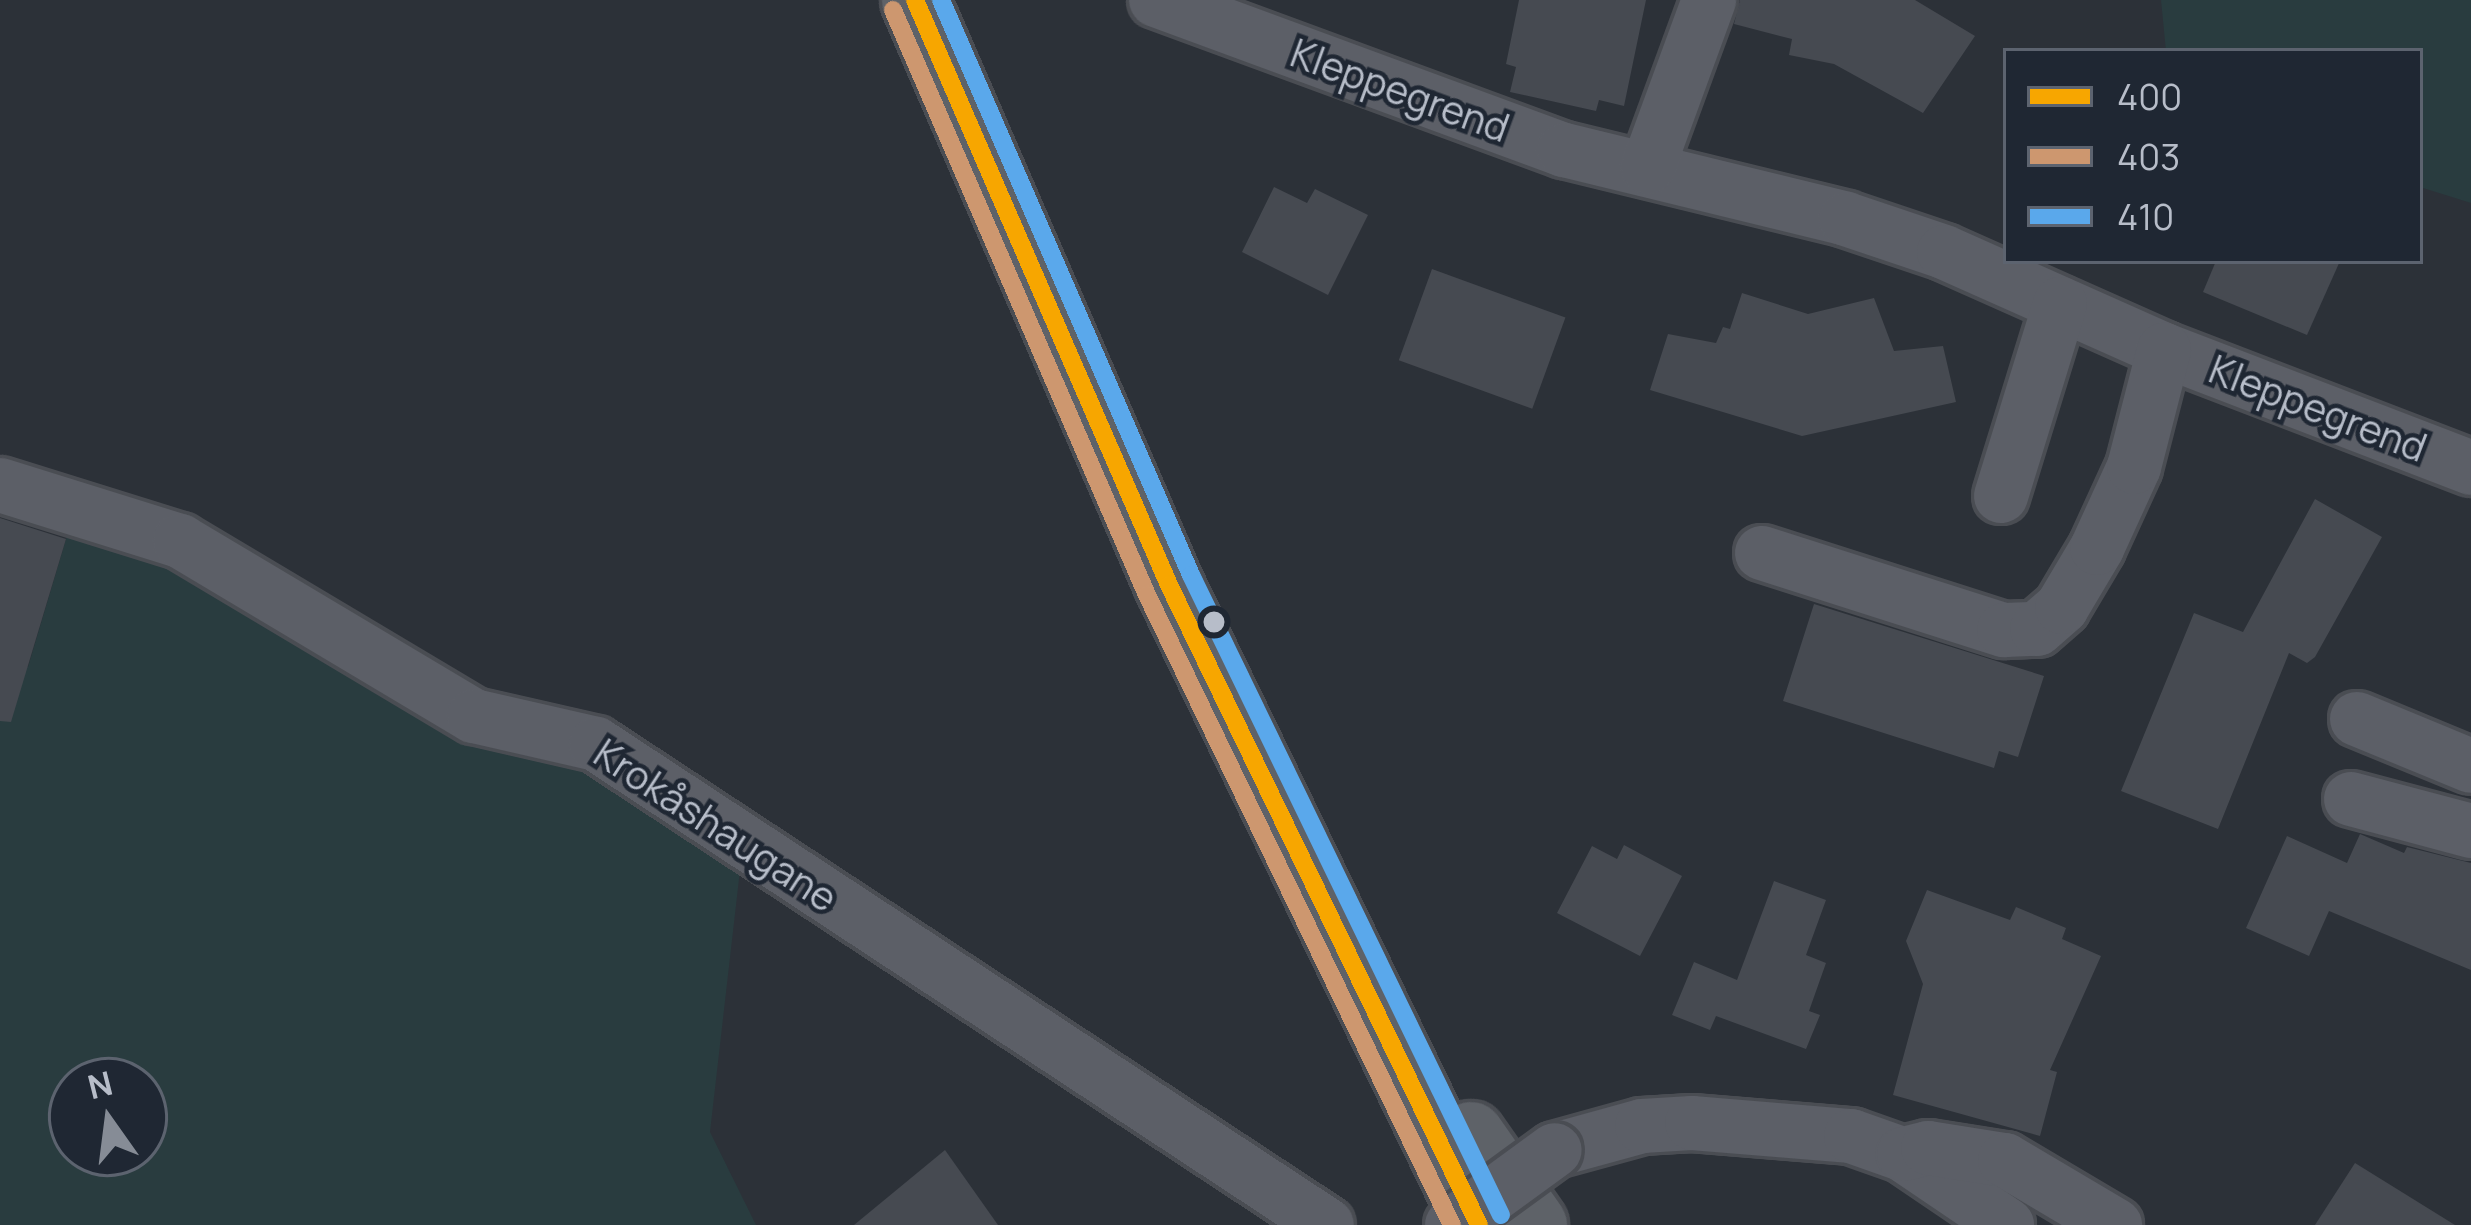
<!DOCTYPE html>
<html>
<head>
<meta charset="utf-8">
<style>
  body { margin:0 }
  #map { position:relative; width:2471px; height:1225px; overflow:hidden; background:#2c3138; font-family:Manrope,sans-serif }
  div>[style] { position:absolute }
  .green>* { inset:0; background:#293c3f }
  .building>* { inset:0; background:#464a51; transform-origin:0 0 }
  .roads { filter:drop-shadow(3px 0 #4a4d53) drop-shadow(-3px 0 #4a4d53) drop-shadow(0 3px #4a4d53) drop-shadow(0 -3px #4a4d53) }
  .minor>* { height:54px; margin:-27px; padding:0 27px; transform-origin:27px; border-radius:27px; background:#5c5f67 }
  .major>* { height:66px; margin:-33px; padding:0 33px; transform-origin:33px; border-radius:33px; background:#5e6268 }
  .bridges { filter:drop-shadow(3px 0 #4a4d53) drop-shadow(-3px 0 #4a4d53) drop-shadow(0 3px #4a4d53) drop-shadow(0 -3px #4a4d53) }
  .minor-bridge>* { height:54px; margin:-27px; padding:0 27px; transform-origin:27px; border-radius:27px; background:#5c5f67 }
  .bus-1>* { height:18px; margin:-9px; padding:0 9px; transform-origin:9px; border-radius:9px; background:#f7a600 }
  .bus-2>* { height:18px; margin:-9px; padding:0 9px; transform-origin:9px; border-radius:9px; background:#cd976f }
  .bus-3>* { height:18px; margin:-9px; padding:0 9px; transform-origin:9px; border-radius:9px; background:#5aa8eb }
  .dots>* { width:33px; height:33px; translate:-50% -50%; box-sizing:border-box; border:6px solid #1f2733; border-radius:50% }
  span { translate:-50% -50%; white-space:nowrap; text-align:center; line-height:1.15; -webkit-text-stroke:9px #1f2733; paint-order:stroke }
  .street-label { font-size:39px; color:#b7bdc9 }
  .legend { position:absolute; left:2003px; top:48px; width:420px; height:216px; box-sizing:border-box; background:#1f2733; border:3px solid #5c636f; margin:0; padding:15px 21px; list-style:none; font-size:36px; color:#b7bdc9 }
  .legend li { display:flex; align-items:center; gap:24px; height:60px }
  .legend b { width:60px; border:3px solid #5c636f }
  .north { position:absolute; left:48px; top:1057px; width:120px; height:120px; box-sizing:border-box; background:#1f2733; border:3px solid #5c636f; border-radius:50%; rotate:346deg; font-size:33px; font-weight:700; line-height:48px; text-align:center; color:#b7bdc9 }
  .north::after { content:''; display:block; margin:auto; width:42px; height:54px; background:#868c96; clip-path:polygon(50% 0,100% 100%,50% 72%,0 100%) }
</style>
</head>
<body>
<div id="map">
  <div class="green">
    <i style="clip-path:polygon(2161px 0,2471px 0,2471px 203px,2420px 187px,2420px 51px,2166px 51px)"></i>
    <i style="clip-path:polygon(evenodd,69px 529px,242px 582px,586px 756px,742px 853px,710px 1132px,756px 1225px,0 1225px,0 659px,28px 667px,69px 529px,72px 1081px,144px 1081px,144px 1153px,72px 1153px,72px 1081px)"></i>
  </div>
  <div class="building">
    <i style="clip-path:polygon(1519px 0,1646px 0,1624px 106px,1599px 100px,1596px 111px,1510px 92px,1516px 67px,1506px 64px)"></i>
    <i style="clip-path:polygon(1740px 0,1915px 0,1975px 36px,1923px 113px,1834px 64px,1789px 55px,1792px 39px,1734px 24px)"></i>
    <i style="clip-path:polygon(1274px 187px,1307px 203px,1315px 189px,1368px 215px,1328px 295px,1242px 252px)"></i>
    <i style="clip-path:polygon(2216px 261px,2340px 261px,2307px 335px,2203px 292px)"></i>
    <i style="left:1432px;top:269px;width:142px;height:97px;rotate:20deg"></i>
    <i style="clip-path:polygon(1742px 293px,1808px 314px,1874px 298px,1894px 351px,1943px 346px,1956px 402px,1802px 436px,1650px 390px,1668px 334px,1716px 343px,1723px 327px,1730px 329px)"></i>
    <i style="clip-path:polygon(2315px 499px,2382px 537px,2315px 657px,2307px 663px,2289px 653px,2218px 829px,2121px 791px,2194px 613px,2243px 632px)"></i>
    <i style="clip-path:polygon(0 518px,66px 539px,11px 722px,0 721px)"></i>
    <i style="clip-path:polygon(1814px 604px,2044px 676px,2018px 757px,1999px 751px,1994px 768px,1783px 701px)"></i>
    <i style="clip-path:polygon(2360px 834px,2404px 853px,2407px 847px,2471px 863px,2471px 970px,2329px 911px,2309px 956px,2246px 928px,2287px 836px,2347px 863px)"></i>
    <i style="clip-path:polygon(1624px 845px,1682px 876px,1640px 956px,1557px 913px,1592px 846px,1617px 859px)"></i>
    <i style="clip-path:polygon(1774px 881px,1826px 900px,1806px 955px,1826px 963px,1809px 1011px,1820px 1015px,1806px 1049px,1716px 1016px,1710px 1030px,1672px 1015px,1694px 962px,1737px 980px)"></i>
    <i style="clip-path:polygon(1927px 890px,2010px 920px,2016px 907px,2066px 928px,2062px 939px,2101px 956px,2050px 1070px,2057px 1072px,2040px 1136px,1893px 1095px,1923px 984px,1906px 941px)"></i>
    <i style="clip-path:polygon(945px 1150px,998px 1225px,854px 1225px)"></i>
    <i style="clip-path:polygon(2355px 1163px,2455px 1225px,2315px 1225px)"></i>
  </div>
  <div class="roads">
    <div class="minor">
      <i style="left:1156px;top:0;width:435px;rotate:20.2deg"></i>
      <i style="left:1564px;top:150px;width:290px;rotate:13.7deg"></i>
      <i style="left:1846px;top:219px;width:103px;rotate:18.6deg"></i>
      <i style="left:1944px;top:252px;width:241px;rotate:24deg"></i>
      <i style="left:2164px;top:350px;width:329px;rotate:21deg"></i>
      <i style="left:1648px;top:167px;width:178px;rotate:-69.9deg"></i>
      <i style="left:0;top:485px;width:189px;rotate:17.3deg"></i>
      <i style="left:180px;top:541px;width:342px;rotate:30.8deg"></i>
      <i style="left:474px;top:716px;width:125px;rotate:12.9deg"></i>
      <i style="left:596px;top:744px;width:875px;rotate:33.35deg"></i>
      <i style="left:2001px;top:496px;width:201px;rotate:-72.9deg"></i>
      <i style="left:1762px;top:553px;width:254px;rotate:17.7deg"></i>
      <i style="left:2004px;top:630px;width:33px;rotate:-2deg"></i>
      <i style="left:2037px;top:629px;width:33px;rotate:-41deg"></i>
      <i style="left:2062px;top:607px;width:69px;rotate:-59.3deg"></i>
      <i style="left:2097px;top:548px;width:89px;rotate:-65.4deg"></i>
      <i style="left:2134px;top:467px;width:121px;rotate:-75.6deg"></i>
      <i style="left:2357px;top:719px;width:123px;rotate:22.4deg"></i>
      <i style="left:2351px;top:799px;width:124px;rotate:14.9deg"></i>
      <i style="left:1555px;top:1150px;width:90px;rotate:-15.4deg"></i>
      <i style="left:1642px;top:1126px;width:50px;rotate:-3.4deg"></i>
      <i style="left:1692px;top:1123px;width:160px;rotate:4.7deg"></i>
      <i style="left:1851px;top:1136px;width:54px;rotate:19.4deg"></i>
      <i style="left:1902px;top:1154px;width:127px;rotate:34.1deg"></i>
      <i style="left:1904px;top:1154px;width:25px;rotate:-14deg"></i>
      <i style="left:1928px;top:1148px;width:78px;rotate:8.9deg"></i>
      <i style="left:2005px;top:1160px;width:128px;rotate:30.6deg"></i>
    </div>
    <div class="major">
      <i style="left:915px;top:0;width:638px;rotate:66.53deg"></i>
      <i style="left:1169px;top:585px;width:711px;rotate:64.16deg"></i>
      <i style="left:1471px;top:1135px;width:110px;rotate:55deg"></i>
    </div>
  </div>
  <div class="bridges">
    <div class="minor-bridge">
      <i style="left:1452px;top:1225px;width:127px;rotate:-36.1deg"></i>
    </div>
  </div>
  <div class="bus-1">
    <i style="left:915px;top:0;width:638px;rotate:66.53deg"></i>
    <i style="left:1169px;top:585px;width:711px;rotate:64.16deg"></i>
  </div>
  <div class="bus-2">
    <i style="left:893px;top:10px;width:638px;rotate:66.53deg"></i>
    <i style="left:1147px;top:595px;width:700px;rotate:64.17deg"></i>
  </div>
  <div class="bus-3">
    <i style="left:941px;top:0;width:627px;rotate:66.5deg"></i>
    <i style="left:1191px;top:575px;width:711px;rotate:64.16deg"></i>
  </div>
  <div class="dots">
    <i style="left:1214px;top:622px;background:#b7bdc9"></i>
  </div>
  <div class="street-label">
    <span style="left:1400px;top:90px;rotate:20deg">Kleppegrend</span>
    <span style="left:2318px;top:408px;rotate:21deg">Kleppegrend</span>
    <span style="left:716px;top:825px;rotate:33deg">Krokåshaugane</span>
  </div>
  <ul class="legend">
  <li><b style="height:15px;background:#f7a600"></b>400</li>
  <li><b style="height:15px;background:#cd976f"></b>403</li>
  <li><b style="height:15px;background:#5aa8eb"></b>410</li>
  </ul>
  <div class="north">N</div>
</div>
</body>
</html>
